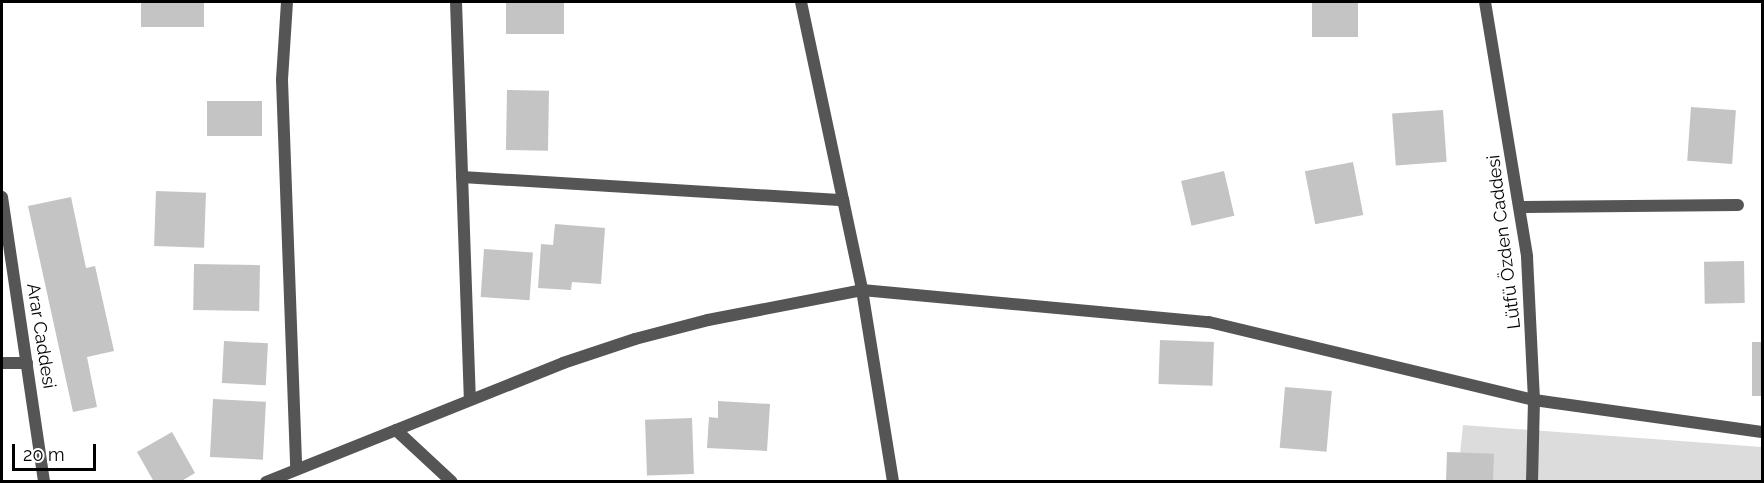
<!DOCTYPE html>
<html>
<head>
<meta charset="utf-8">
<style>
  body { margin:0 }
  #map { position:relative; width:1764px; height:483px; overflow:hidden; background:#fff; font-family:Raleway,sans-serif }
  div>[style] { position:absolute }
  .green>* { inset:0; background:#dcdcdc }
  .building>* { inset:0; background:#c4c4c4; transform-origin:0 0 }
  .minor>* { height:12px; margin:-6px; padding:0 6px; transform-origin:6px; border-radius:6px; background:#555 }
  .tertiary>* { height:12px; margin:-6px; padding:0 6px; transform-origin:6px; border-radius:6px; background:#555 }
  span { translate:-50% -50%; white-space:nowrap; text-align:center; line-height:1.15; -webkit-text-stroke:5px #fff; paint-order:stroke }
  .street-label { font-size:18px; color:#000 }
  .frame { position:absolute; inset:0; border:3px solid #000; pointer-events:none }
  .scale { position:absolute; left:12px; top:444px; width:84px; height:27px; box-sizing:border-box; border:3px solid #000; border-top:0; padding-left:8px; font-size:18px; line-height:21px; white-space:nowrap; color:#000; -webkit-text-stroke:4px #fff; paint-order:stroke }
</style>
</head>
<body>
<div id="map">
  <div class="green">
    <i style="clip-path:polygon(1463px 425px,1762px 447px,1762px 481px,1457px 482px)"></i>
  </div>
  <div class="building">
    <i style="left:141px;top:2px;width:63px;height:25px"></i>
    <i style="left:506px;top:2px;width:58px;height:32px"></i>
    <i style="left:1312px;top:2px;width:46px;height:35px"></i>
    <i style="left:507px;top:90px;width:42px;height:60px;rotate:1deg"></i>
    <i style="left:262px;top:101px;width:35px;height:55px;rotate:90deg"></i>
    <i style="left:1691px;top:107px;width:45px;height:54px;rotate:4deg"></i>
    <i style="left:1443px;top:110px;width:52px;height:51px;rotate:86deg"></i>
    <i style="left:1353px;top:162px;width:54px;height:49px;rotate:79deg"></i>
    <i style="left:1224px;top:171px;width:46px;height:44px;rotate:77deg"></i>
    <i style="left:156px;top:191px;width:50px;height:55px;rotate:2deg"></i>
    <i style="clip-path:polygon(71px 197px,86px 268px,95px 266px,114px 351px,87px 357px,97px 407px,73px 412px,28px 206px)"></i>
    <i style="clip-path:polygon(555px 224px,605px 228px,601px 284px,572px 282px,571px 290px,538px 288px,541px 244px,553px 245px)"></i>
    <i style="left:484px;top:249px;width:49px;height:48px;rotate:4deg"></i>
    <i style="left:1744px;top:261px;width:42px;height:40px;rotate:89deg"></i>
    <i style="left:194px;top:264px;width:66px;height:46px;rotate:1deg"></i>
    <i style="left:1160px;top:340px;width:54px;height:44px;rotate:2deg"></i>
    <i style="left:224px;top:341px;width:44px;height:42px;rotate:3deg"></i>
    <i style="left:1752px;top:342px;width:10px;height:54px"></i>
    <i style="left:1285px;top:387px;width:47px;height:61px;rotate:5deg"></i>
    <i style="left:213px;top:399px;width:53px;height:58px;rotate:3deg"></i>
    <i style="clip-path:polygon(718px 401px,770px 404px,767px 451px,707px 448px,709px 417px,718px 418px)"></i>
    <i style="left:692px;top:418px;width:56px;height:47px;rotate:88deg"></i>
    <i style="clip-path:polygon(172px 432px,195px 473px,180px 482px,154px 482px,137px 452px)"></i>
    <i style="left:1447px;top:452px;width:47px;height:30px;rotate:2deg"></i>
  </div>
  <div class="minor">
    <i style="left:287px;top:2px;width:78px;rotate:93.7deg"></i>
    <i style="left:282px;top:80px;width:389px;rotate:87.9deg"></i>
    <i style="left:456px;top:2px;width:398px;rotate:88deg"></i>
    <i style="left:801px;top:2px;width:294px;rotate:78deg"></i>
    <i style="left:862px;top:290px;width:194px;rotate:80.8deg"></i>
    <i style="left:1485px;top:2px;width:258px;rotate:80.6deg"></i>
    <i style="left:1527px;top:257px;width:143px;rotate:87.2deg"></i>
    <i style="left:1534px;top:400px;width:82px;rotate:91.4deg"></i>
    <i style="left:462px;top:177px;width:382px;rotate:3.5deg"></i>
    <i style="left:1521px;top:207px;width:217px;rotate:-0.5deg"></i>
    <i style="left:2px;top:363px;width:25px"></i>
    <i style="left:396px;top:430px;width:76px;rotate:42.9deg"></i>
    <i style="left:266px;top:482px;width:320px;rotate:-21.8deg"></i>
    <i style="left:563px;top:363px;width:76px;rotate:-18.4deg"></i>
    <i style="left:635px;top:339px;width:75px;rotate:-14.6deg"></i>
    <i style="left:708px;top:320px;width:157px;rotate:-11deg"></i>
    <i style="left:862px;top:290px;width:348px;rotate:5.3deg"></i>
    <i style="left:1209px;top:322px;width:334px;rotate:13.5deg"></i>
    <i style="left:1534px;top:400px;width:230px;rotate:8deg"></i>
  </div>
  <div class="tertiary">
    <i style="left:2px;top:197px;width:288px;rotate:81.6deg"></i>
  </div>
  <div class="street-label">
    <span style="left:1504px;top:242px;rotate:-97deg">Lütfü Özden Caddesi</span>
    <span style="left:41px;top:336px;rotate:81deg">Arar Caddesi</span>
  </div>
  <div class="frame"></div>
  <div class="scale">20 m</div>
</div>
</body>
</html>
